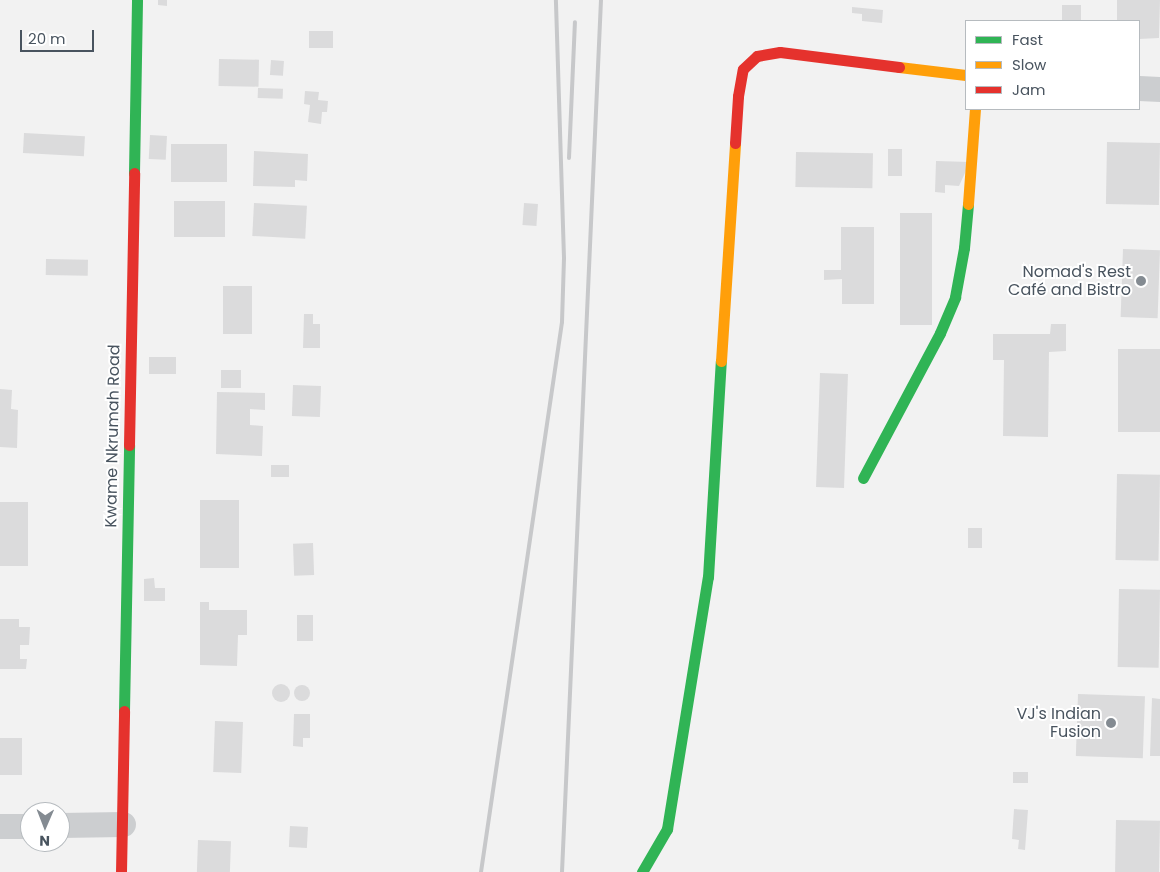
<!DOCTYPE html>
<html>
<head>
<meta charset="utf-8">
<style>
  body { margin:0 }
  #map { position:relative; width:1160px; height:872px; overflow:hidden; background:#f2f2f2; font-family:Poppins,sans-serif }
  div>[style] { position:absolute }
  .building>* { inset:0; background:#dbdbdc; transform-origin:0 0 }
  .round { border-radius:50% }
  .street>* { height:25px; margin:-12.5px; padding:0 12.5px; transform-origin:12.5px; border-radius:12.5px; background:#ccced0 }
  .fast>* { height:11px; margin:-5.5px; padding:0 5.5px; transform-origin:5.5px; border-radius:5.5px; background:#30b455 }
  .slow>* { height:11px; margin:-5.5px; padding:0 5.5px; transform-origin:5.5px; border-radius:5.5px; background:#ff9f0a }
  .jam>* { height:11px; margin:-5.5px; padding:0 5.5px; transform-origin:5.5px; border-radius:5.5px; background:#e5322d }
  .rail>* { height:4px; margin:-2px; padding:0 2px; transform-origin:2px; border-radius:2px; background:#c7c8ca }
  .dots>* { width:14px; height:14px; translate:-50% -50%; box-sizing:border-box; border:2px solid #fff; border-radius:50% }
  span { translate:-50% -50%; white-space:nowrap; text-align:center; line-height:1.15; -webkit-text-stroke:4px #fff; paint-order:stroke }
  .poi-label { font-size:16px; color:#49545f }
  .right { translate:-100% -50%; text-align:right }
  .street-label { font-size:16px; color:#49545f }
  .legend { position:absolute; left:965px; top:20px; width:175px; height:90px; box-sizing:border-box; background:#fff; border:1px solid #b6bbbf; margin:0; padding:6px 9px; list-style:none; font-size:15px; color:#49545f }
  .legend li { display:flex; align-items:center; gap:10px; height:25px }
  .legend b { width:25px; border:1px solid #b6bbbf }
  .north { position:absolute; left:20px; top:802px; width:50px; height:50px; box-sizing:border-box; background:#fff; border:1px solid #b6bbbf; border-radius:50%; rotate:181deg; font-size:14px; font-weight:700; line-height:20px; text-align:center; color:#49545f }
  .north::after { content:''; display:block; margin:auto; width:18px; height:22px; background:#848b92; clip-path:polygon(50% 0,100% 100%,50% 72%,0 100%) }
  .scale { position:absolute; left:20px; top:30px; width:74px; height:22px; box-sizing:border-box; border:2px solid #49545f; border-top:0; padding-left:6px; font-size:15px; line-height:18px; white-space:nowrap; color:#49545f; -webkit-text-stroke:4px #fff; paint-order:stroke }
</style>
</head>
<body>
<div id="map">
  <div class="building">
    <i style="clip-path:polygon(158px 0,167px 0,167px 6px,158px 5px)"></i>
    <i style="clip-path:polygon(1117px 0,1160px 0,1159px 38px,1139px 39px,1139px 21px,1117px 21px)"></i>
    <i style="left:1062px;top:5px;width:19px;height:16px"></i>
    <i style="clip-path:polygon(852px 7px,883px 10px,882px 23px,862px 21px,862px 14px,852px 13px)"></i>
    <i style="left:309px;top:31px;width:24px;height:17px"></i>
    <i style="left:219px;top:59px;width:40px;height:27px;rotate:1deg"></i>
    <i style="left:271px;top:60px;width:13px;height:15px;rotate:4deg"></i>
    <i style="left:258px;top:88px;width:25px;height:10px;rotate:2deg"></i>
    <i style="clip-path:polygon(305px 91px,319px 92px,318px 100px,328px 101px,327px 112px,322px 112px,321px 124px,308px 122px,310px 105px,304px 104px)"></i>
    <i style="left:24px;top:133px;width:61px;height:20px;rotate:3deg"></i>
    <i style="left:150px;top:135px;width:17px;height:24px;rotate:3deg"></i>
    <i style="left:1107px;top:142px;width:53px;height:62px;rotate:1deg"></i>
    <i style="left:171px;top:144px;width:56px;height:38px"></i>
    <i style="left:888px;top:149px;width:14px;height:27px"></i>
    <i style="clip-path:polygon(254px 151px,308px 154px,307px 181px,295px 180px,295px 187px,253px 186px)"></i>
    <i style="left:796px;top:152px;width:77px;height:35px;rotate:1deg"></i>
    <i style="clip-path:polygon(936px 161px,970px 162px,959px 186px,945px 185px,945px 193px,935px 192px)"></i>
    <i style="left:174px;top:201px;width:51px;height:36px"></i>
    <i style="left:254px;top:203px;width:53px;height:33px;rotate:3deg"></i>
    <i style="left:524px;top:203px;width:14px;height:22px;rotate:4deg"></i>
    <i style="left:900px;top:213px;width:32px;height:112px"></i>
    <i style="clip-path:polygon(841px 227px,874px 227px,874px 304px,842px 304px,842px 279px,824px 280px,824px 270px,841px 270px)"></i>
    <i style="left:1123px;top:249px;width:37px;height:68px;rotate:2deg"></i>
    <i style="left:46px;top:259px;width:42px;height:16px;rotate:1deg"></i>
    <i style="left:223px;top:286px;width:29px;height:48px"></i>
    <i style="clip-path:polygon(304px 314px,313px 314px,313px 324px,320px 324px,320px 348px,303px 348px)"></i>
    <i style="clip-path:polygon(1051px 324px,1066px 324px,1066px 351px,1049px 352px,1048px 437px,1003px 436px,1004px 360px,993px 360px,993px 334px,1050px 334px)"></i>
    <i style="left:1118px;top:349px;width:42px;height:83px"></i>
    <i style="left:176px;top:357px;width:17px;height:27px;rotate:90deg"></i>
    <i style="left:221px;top:370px;width:20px;height:18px"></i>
    <i style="left:820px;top:373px;width:28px;height:114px;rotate:2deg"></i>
    <i style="left:293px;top:385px;width:28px;height:31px;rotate:2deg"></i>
    <i style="clip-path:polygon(0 389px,12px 390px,11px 409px,18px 410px,17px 448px,0 447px)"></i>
    <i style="clip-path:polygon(217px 392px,265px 393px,265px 410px,250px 409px,250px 425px,263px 426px,262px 456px,216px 454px)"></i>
    <i style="left:271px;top:465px;width:18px;height:12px"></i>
    <i style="left:1117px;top:474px;width:43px;height:86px;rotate:1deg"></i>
    <i style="left:200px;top:500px;width:39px;height:68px"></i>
    <i style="left:0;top:502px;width:28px;height:64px"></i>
    <i style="left:968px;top:528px;width:14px;height:20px"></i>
    <i style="left:313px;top:543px;width:32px;height:20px;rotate:88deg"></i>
    <i style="clip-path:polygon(154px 578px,155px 588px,165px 588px,165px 601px,144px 601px,144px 579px)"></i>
    <i style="left:1119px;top:589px;width:41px;height:78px;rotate:1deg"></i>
    <i style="clip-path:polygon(200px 602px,209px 602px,209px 610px,247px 610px,247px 635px,238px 635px,237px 666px,200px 665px)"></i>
    <i style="left:297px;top:615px;width:16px;height:26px"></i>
    <i style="clip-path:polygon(0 619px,19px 619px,19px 627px,30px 627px,29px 645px,20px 645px,20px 659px,27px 659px,26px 669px,0 669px)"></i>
    <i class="round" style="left:272px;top:684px;width:18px;height:18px"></i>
    <i class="round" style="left:294px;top:685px;width:16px;height:16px"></i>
    <i style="left:1078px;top:694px;width:67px;height:62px;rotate:2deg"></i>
    <i style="clip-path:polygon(1152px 698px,1160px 699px,1160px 756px,1150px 756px)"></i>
    <i style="clip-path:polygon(294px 714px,310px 714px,310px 738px,303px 738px,303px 747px,293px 746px)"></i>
    <i style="left:215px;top:721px;width:28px;height:51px;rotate:2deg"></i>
    <i style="left:0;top:738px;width:22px;height:37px"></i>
    <i style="left:1013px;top:772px;width:15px;height:11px"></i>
    <i style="clip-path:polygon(1014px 809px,1028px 810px,1025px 850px,1018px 849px,1019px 840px,1012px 839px)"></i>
    <i style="left:1116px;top:820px;width:44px;height:52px;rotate:1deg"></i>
    <i style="left:290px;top:826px;width:18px;height:21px;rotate:3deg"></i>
    <i style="left:198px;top:840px;width:33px;height:32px;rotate:2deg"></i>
  </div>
  <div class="street">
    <i style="left:1139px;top:88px;width:21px;rotate:3deg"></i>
    <i style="left:60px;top:825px;width:63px;rotate:-0.9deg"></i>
    <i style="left:0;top:826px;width:30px"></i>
  </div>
  <div class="fast">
    <i style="left:134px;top:173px;width:173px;rotate:-89deg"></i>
    <i style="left:863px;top:478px;width:164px;rotate:-62deg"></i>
    <i style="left:940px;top:333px;width:39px;rotate:-67deg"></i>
    <i style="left:955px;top:297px;width:50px;rotate:-79.6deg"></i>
    <i style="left:964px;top:248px;width:44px;rotate:-84.8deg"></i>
    <i style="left:124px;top:711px;width:266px;rotate:-88.9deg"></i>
    <i style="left:642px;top:872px;width:50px;rotate:-59.8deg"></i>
    <i style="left:667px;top:829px;width:255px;rotate:-80.8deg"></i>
    <i style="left:708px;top:577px;width:216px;rotate:-86.6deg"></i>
  </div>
  <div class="slow">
    <i style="left:899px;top:67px;width:67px;rotate:6.8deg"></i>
    <i style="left:968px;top:204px;width:95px;rotate:-85.8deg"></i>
    <i style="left:721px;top:361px;width:218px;rotate:-86.3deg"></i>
  </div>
  <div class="jam">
    <i style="left:735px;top:143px;width:47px;rotate:-86.3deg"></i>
    <i style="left:738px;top:96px;width:27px;rotate:-80deg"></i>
    <i style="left:743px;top:69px;width:19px;rotate:-43deg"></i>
    <i style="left:757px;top:56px;width:23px;rotate:-10deg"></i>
    <i style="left:780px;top:52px;width:120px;rotate:7.2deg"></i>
    <i style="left:129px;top:445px;width:272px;rotate:-88.9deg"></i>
    <i style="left:121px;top:872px;width:161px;rotate:-88.9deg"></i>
  </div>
  <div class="rail">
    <i style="left:569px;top:158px;width:136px;rotate:-87.5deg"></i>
    <i style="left:481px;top:872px;width:556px;rotate:-81.62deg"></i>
    <i style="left:562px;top:322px;width:64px;rotate:-88.2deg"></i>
    <i style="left:564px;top:258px;width:258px;rotate:-91.8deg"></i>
    <i style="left:562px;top:872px;width:873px;rotate:-87.44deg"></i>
  </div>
  <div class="dots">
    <i style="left:1141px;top:281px;background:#848b92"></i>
    <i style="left:1111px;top:723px;background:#848b92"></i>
  </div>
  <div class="poi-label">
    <span class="right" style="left:1131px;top:281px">Nomad's Rest<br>Café and Bistro</span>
    <span class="right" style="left:1101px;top:723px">VJ's Indian<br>Fusion</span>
  </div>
  <div class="street-label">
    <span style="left:113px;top:436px;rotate:-89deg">Kwame Nkrumah Road</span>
  </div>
  <ul class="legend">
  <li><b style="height:6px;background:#30b455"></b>Fast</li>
  <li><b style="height:6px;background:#ff9f0a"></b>Slow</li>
  <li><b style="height:6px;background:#e5322d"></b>Jam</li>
  </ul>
  <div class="north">N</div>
  <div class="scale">20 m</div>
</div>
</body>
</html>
